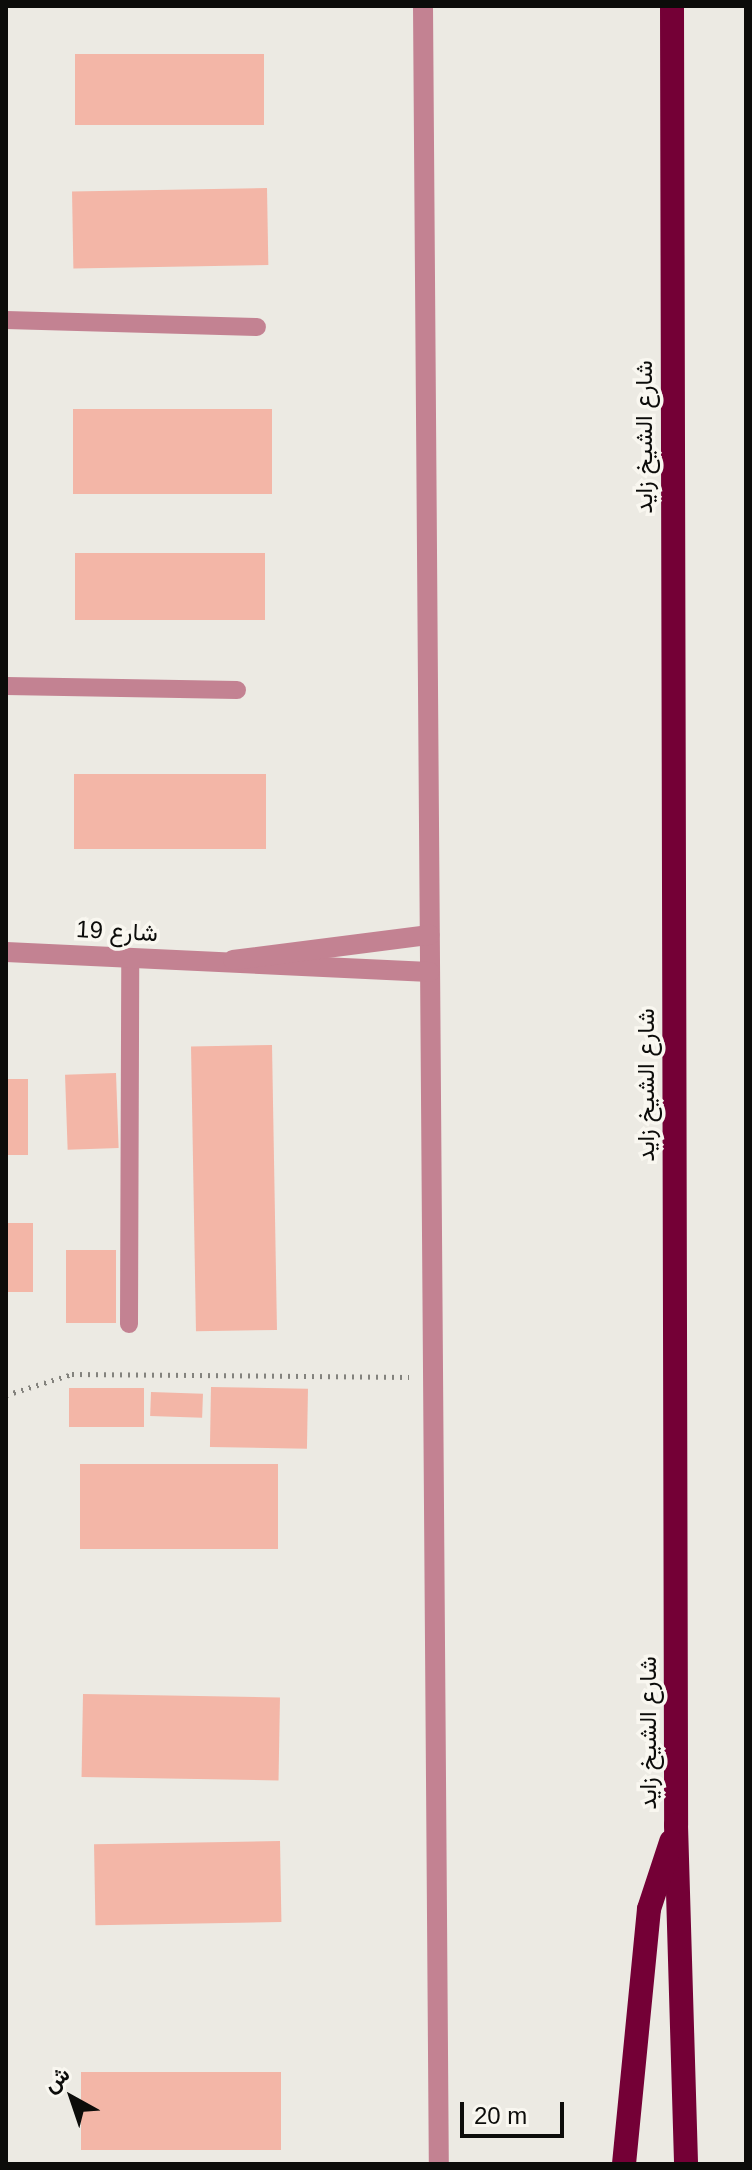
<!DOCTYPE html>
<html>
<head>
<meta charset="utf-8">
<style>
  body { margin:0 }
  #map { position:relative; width:752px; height:2170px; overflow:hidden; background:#eceae3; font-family:Arial,Vazirmatn,sans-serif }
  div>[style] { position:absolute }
  .building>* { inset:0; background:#f3b6a7; transform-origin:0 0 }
  .path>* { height:5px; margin-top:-2.5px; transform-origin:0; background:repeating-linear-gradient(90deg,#83827d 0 2px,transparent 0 8px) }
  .lane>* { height:18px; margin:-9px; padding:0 9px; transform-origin:9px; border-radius:9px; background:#c38292 }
  .street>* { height:20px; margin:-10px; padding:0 10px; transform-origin:10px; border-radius:10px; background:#c38292 }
  .highway>* { height:24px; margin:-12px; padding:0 12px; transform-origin:12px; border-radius:12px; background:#740036 }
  span { translate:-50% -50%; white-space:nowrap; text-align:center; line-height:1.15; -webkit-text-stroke:7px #f9f7f0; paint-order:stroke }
  .street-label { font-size:24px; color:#0c0c0a }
  .frame { position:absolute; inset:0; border:8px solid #0c0c0a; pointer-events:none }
  .north { position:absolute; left:32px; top:2058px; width:80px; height:80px; -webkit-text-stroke:6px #f9f7f0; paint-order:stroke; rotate:320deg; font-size:22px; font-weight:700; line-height:32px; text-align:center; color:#0c0c0a }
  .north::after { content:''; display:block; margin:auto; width:28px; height:36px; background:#0c0c0a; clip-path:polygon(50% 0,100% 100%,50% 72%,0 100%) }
  .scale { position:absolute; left:460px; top:2102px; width:104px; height:36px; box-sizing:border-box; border:4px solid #0c0c0a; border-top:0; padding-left:10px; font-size:24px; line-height:28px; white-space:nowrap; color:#0c0c0a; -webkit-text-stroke:6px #f9f7f0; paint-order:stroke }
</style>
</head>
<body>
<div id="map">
  <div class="building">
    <i style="left:75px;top:54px;width:189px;height:71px"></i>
    <i style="left:267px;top:188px;width:77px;height:195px;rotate:89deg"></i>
    <i style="left:272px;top:409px;width:85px;height:199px;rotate:90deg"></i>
    <i style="left:75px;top:553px;width:190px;height:67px"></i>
    <i style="left:266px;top:774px;width:75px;height:192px;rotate:90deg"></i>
    <i style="left:272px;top:1045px;width:285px;height:81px;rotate:89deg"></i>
    <i style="left:116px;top:1073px;width:75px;height:51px;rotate:88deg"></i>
    <i style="left:6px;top:1079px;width:22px;height:76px"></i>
    <i style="left:6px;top:1223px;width:27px;height:69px"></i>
    <i style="left:66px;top:1250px;width:50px;height:73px"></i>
    <i style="left:211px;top:1387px;width:97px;height:60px;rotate:1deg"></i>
    <i style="left:69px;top:1388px;width:75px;height:39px"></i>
    <i style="left:151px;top:1392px;width:52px;height:24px;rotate:2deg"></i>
    <i style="left:80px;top:1464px;width:198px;height:85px"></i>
    <i style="left:83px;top:1694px;width:197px;height:83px;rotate:1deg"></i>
    <i style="left:280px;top:1841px;width:81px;height:186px;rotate:89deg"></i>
    <i style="left:281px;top:2072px;width:78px;height:200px;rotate:90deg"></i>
  </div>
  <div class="path">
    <i style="left:6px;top:1395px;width:69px;rotate:-17.7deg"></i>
    <i style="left:72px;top:1374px;width:337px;rotate:0.5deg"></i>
  </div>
  <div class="lane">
    <i style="left:6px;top:320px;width:251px;rotate:1.6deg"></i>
    <i style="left:6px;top:686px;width:231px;rotate:1deg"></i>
    <i style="left:129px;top:1324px;width:367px;rotate:-89.8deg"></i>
  </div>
  <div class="street">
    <i style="left:423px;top:6px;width:2158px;rotate:89.58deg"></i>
    <i style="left:6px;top:952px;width:424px;rotate:2.7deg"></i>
    <i style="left:233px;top:960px;width:198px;rotate:-7.3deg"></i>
  </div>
  <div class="highway">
    <i style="left:672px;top:6px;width:1819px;rotate:89.87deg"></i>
    <i style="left:676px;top:1825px;width:339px;rotate:88.3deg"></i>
    <i style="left:624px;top:2164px;width:256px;rotate:-84.4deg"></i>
    <i style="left:649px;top:1909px;width:71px;rotate:-71.8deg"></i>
  </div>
  <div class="street-label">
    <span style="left:644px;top:437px;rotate:-90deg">شارع الشيخ زايد</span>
    <span style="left:117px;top:931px;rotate:3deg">شارع 19</span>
    <span style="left:646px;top:1085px;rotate:-90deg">شارع الشيخ زايد</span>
    <span style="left:648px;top:1733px;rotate:-90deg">شارع الشيخ زايد</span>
  </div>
  <div class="frame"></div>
  <div class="north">ش</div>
  <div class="scale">20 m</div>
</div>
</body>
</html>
